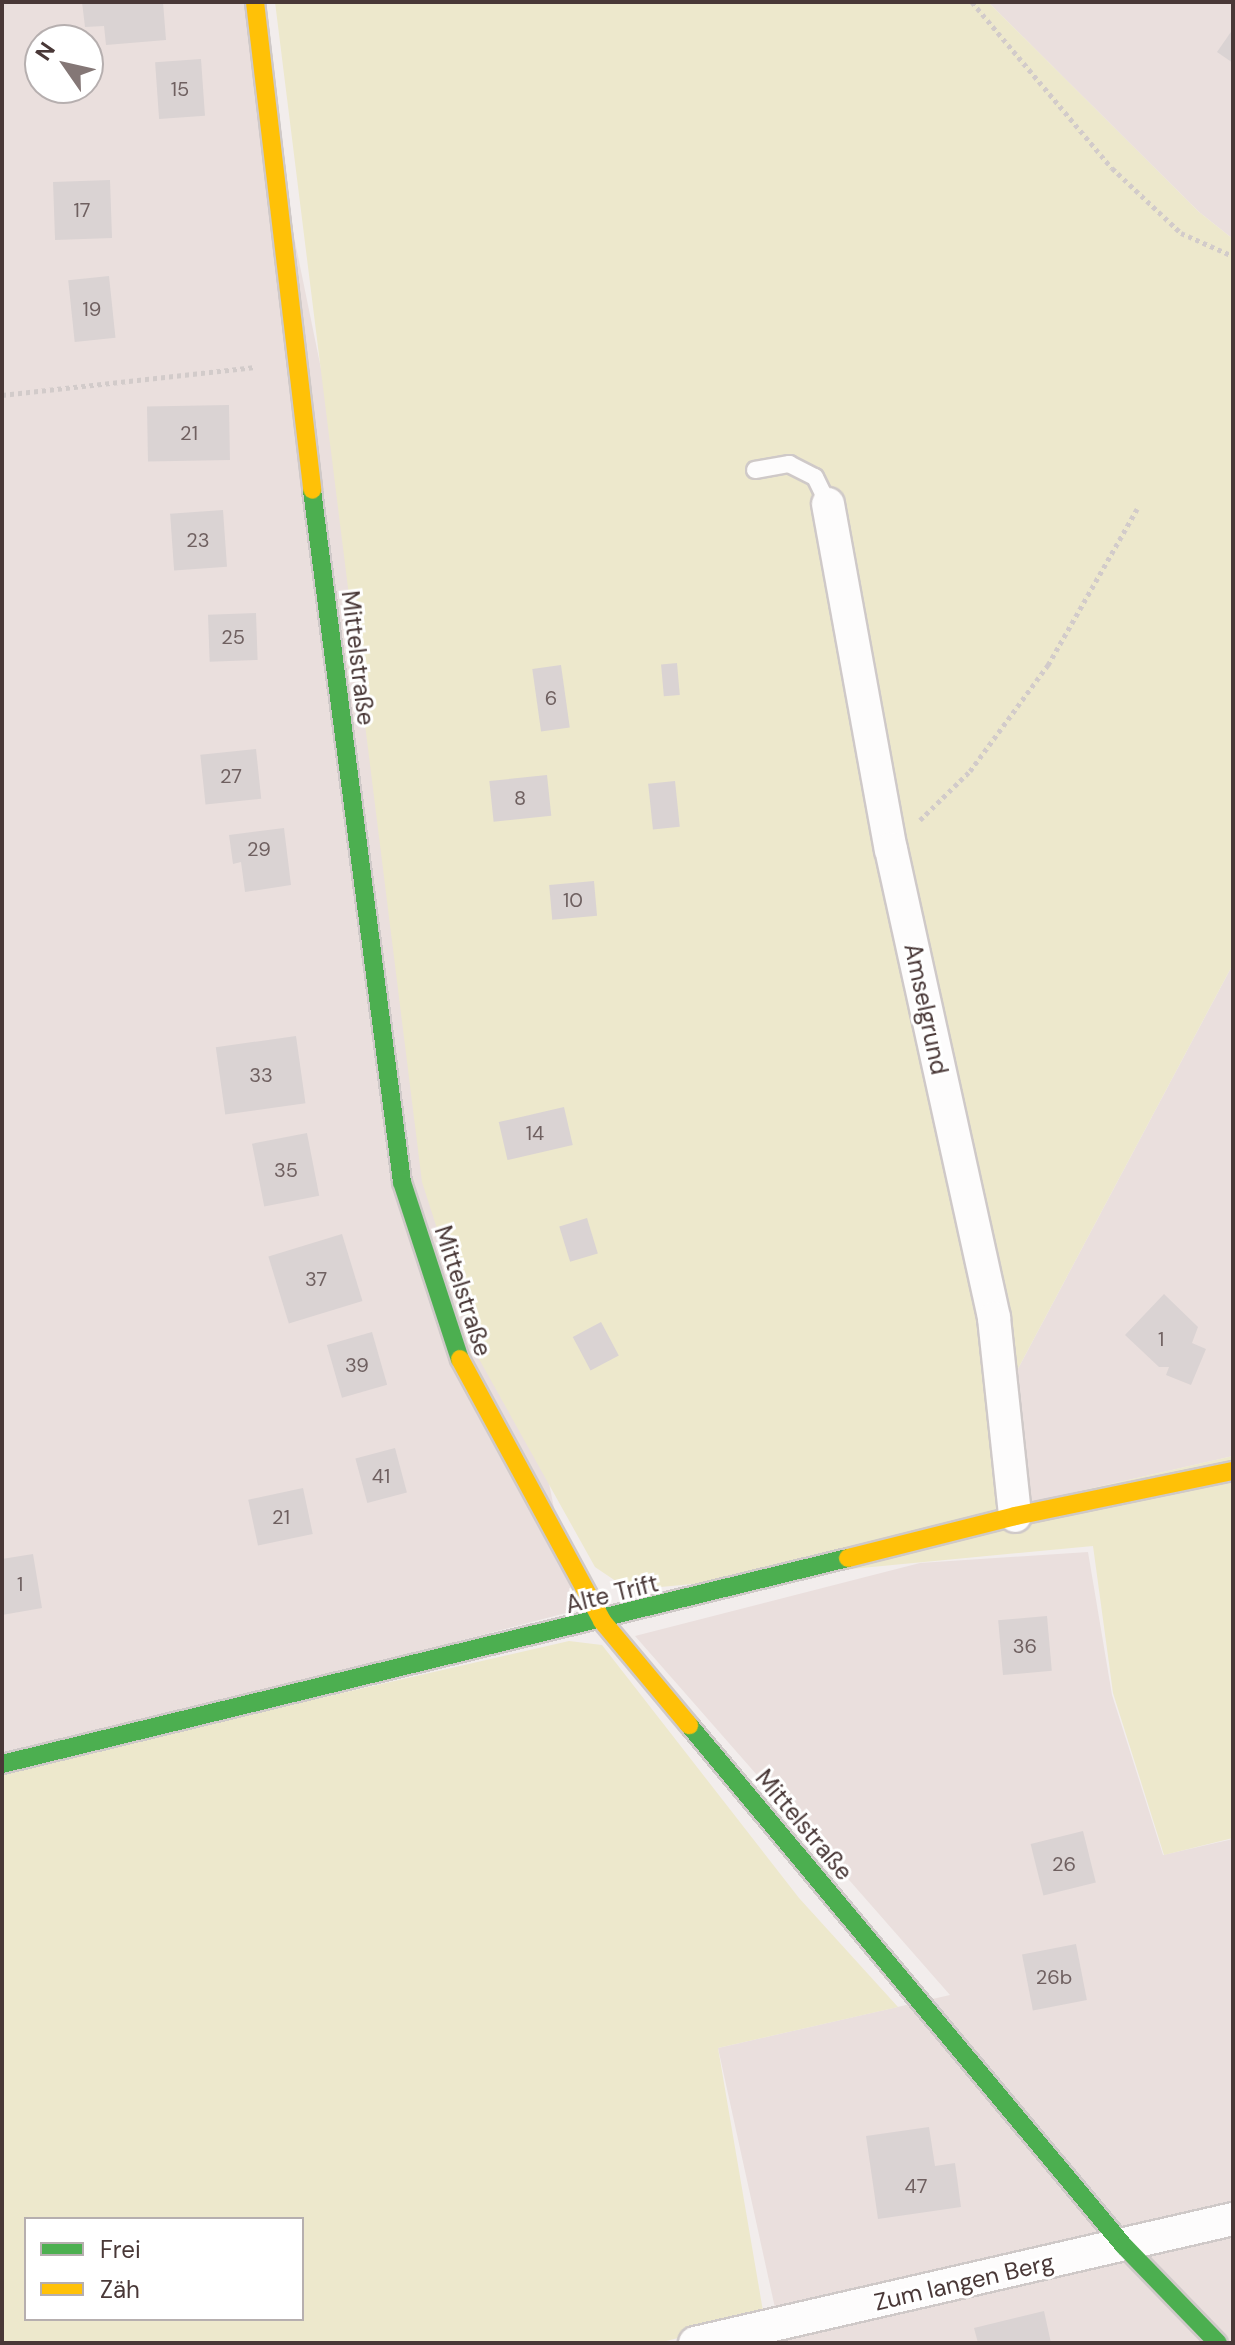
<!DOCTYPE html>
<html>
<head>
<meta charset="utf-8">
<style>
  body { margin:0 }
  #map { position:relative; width:1235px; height:2345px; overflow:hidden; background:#f2edec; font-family:"DM Sans",sans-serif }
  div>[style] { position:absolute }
  .residential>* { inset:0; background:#eadfdd }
  .green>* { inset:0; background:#ede8cc }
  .building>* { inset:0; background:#dad3d3; transform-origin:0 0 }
  .path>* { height:5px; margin-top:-2.5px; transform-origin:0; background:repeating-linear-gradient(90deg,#d2cbca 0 4px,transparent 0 8px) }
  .roads { filter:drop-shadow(2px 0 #cfc9c8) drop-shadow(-2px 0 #cfc9c8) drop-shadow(0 2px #cfc9c8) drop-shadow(0 -2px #cfc9c8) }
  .lane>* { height:16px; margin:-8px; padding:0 8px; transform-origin:8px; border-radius:8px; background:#fdfcfc }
  .street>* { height:32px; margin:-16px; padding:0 16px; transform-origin:16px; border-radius:16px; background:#fdfcfc }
  .fast>* { height:18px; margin:-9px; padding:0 9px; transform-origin:9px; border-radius:9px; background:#4caf50 }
  .slow>* { height:18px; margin:-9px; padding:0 9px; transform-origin:9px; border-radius:9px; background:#ffc107 }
  span { translate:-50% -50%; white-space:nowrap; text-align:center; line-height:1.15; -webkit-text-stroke:6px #fff; paint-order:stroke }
  .number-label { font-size:20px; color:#6f6060 }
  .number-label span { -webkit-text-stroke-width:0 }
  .street-label { font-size:24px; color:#493837 }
  .frame { position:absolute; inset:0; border:4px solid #493837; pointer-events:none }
  .legend { position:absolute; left:24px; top:2217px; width:280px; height:104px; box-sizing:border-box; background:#fff; border:2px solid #b6afaf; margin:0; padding:10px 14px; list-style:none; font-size:24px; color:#493837 }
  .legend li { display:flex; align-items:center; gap:16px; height:40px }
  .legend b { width:40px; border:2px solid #b6afaf }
  .north { position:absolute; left:24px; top:24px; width:80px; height:80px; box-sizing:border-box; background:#fff; border:2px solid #b6afaf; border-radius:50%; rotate:304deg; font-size:22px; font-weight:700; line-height:32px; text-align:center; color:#493837 }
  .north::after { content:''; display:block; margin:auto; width:28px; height:36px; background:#847776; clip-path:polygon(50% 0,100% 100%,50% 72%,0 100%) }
</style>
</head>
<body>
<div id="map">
  <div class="residential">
    <i style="clip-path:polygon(evenodd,2px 2px,246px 2px,571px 1591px,566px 1613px,2px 1761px,2px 2px,40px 40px,88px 40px,88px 88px,40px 88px,40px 40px)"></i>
    <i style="clip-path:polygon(988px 2px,1233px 2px,1233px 239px,1199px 212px)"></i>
    <i style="clip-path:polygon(1233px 964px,1233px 1456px,1023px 1504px,1003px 1397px)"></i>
    <i style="clip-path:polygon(1088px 1552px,1112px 1695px,1163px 1855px,1233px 1839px,1233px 2343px,772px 2343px,782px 2340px,718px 2048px,950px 1995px,635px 1636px,920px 1563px)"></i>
  </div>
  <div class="green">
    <i style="clip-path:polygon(275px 2px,988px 2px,1199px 212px,1233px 239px,1233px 964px,1003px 1397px,1023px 1504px,1233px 1456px,1233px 1838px,1164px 1855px,1113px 1693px,1093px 1546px,629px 1590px,595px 1567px,479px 1359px,422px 1182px)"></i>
    <i style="clip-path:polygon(evenodd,569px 1641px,602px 1645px,799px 1898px,898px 2007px,718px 2048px,764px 2317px,658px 2343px,2px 2343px,2px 1771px,569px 1641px,26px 2219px,302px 2219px,302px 2319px,26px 2319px,26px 2219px)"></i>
  </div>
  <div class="building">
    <i style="clip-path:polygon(82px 2px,163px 2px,166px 40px,106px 45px,104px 26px,85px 27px)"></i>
    <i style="clip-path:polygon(1233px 29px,1233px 63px,1217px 52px)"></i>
    <i style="left:201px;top:59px;width:57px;height:46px;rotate:86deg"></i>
    <i style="left:110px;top:180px;width:58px;height:57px;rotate:88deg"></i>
    <i style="left:109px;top:276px;width:62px;height:41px;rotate:84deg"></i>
    <i style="left:229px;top:405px;width:55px;height:82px;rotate:89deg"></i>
    <i style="left:223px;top:510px;width:57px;height:53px;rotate:86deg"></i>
    <i style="left:256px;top:613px;width:47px;height:48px;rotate:88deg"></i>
    <i style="left:677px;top:663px;width:32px;height:16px;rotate:85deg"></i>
    <i style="left:561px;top:665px;width:63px;height:29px;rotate:82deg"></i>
    <i style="left:256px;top:749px;width:50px;height:56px;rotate:84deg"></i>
    <i style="left:547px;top:775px;width:41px;height:58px;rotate:84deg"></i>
    <i style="left:675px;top:781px;width:46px;height:27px;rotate:84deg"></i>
    <i style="clip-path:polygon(284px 828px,291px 885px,245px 892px,241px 862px,233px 864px,229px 835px)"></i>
    <i style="left:594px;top:881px;width:35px;height:45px;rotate:85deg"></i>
    <i style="left:296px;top:1036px;width:68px;height:81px;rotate:82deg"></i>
    <i style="left:564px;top:1107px;width:39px;height:67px;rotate:77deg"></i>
    <i style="left:307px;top:1133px;width:64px;height:56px;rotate:79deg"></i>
    <i style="left:587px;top:1218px;width:37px;height:29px;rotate:73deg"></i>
    <i style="left:342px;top:1234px;width:70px;height:77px;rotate:73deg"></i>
    <i style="clip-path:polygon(1164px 1294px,1198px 1327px,1192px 1343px,1206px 1349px,1191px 1385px,1166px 1375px,1169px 1367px,1159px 1367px,1125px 1335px)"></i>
    <i style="left:601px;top:1322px;width:38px;height:32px;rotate:62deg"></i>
    <i style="left:372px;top:1332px;width:55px;height:47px;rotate:74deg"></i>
    <i style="left:395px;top:1448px;width:46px;height:41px;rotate:75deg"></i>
    <i style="left:303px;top:1488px;width:47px;height:56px;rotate:78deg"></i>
    <i style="clip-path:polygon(33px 1554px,42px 1608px,2px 1615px,2px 1559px)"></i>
    <i style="left:1047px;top:1616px;width:55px;height:49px;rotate:85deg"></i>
    <i style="left:1083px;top:1831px;width:53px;height:54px;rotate:76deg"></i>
    <i style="left:1076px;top:1944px;width:57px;height:55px;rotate:79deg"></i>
    <i style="clip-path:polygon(929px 2127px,935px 2166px,955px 2163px,961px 2207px,878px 2219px,866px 2136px)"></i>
    <i style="clip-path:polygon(1044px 2311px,1051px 2343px,978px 2343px,974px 2328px)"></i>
  </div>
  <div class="path">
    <i style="left:972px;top:2px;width:217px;rotate:49.9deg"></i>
    <i style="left:1112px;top:168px;width:95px;rotate:43.3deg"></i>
    <i style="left:1181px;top:233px;width:57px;rotate:23.9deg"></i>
    <i style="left:2px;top:395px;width:255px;rotate:-6.3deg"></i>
    <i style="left:920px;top:820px;width:70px;rotate:-44.4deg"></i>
    <i style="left:970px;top:771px;width:132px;rotate:-53.7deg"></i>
    <i style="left:1048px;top:665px;width:180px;rotate:-60.3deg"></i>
  </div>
  <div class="roads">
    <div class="lane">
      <i style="left:755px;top:470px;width:35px;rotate:-10deg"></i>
      <i style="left:789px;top:464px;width:29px;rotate:27deg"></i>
      <i style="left:815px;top:477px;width:30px;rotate:64deg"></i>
    </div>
    <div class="street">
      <i style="left:828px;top:504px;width:351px;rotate:79.7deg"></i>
      <i style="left:891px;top:849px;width:480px;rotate:77.6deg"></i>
      <i style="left:994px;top:1318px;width:199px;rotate:83.9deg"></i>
      <i style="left:695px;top:2343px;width:552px;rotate:-12.98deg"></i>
    </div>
    <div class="fast">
      <i style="left:312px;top:490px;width:698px;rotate:82.59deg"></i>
      <i style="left:402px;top:1182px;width:186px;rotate:71.9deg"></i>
      <i style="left:689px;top:1725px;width:679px;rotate:50.14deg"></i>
      <i style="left:1124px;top:2246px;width:135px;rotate:45.9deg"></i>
      <i style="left:2px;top:1764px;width:871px;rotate:-13.69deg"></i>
    </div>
    <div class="slow">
      <i style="left:255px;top:2px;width:491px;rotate:83.3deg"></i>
      <i style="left:460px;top:1359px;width:298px;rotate:61.5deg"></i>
      <i style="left:602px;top:1621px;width:136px;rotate:50.1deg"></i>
      <i style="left:848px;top:1558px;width:172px;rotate:-14.1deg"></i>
      <i style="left:1015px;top:1516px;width:223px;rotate:-11.7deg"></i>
    </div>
  </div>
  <div class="number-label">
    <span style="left:180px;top:89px">15</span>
    <span style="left:82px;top:210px">17</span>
    <span style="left:92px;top:309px">19</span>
    <span style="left:189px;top:433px">21</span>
    <span style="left:198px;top:540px">23</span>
    <span style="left:233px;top:637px">25</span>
    <span style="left:551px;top:698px">6</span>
    <span style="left:231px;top:776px">27</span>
    <span style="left:520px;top:798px">8</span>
    <span style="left:259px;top:849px">29</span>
    <span style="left:573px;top:900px">10</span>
    <span style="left:261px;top:1075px">33</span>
    <span style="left:535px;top:1133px">14</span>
    <span style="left:286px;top:1170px">35</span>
    <span style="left:316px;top:1279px">37</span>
    <span style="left:1161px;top:1339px">1</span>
    <span style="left:357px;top:1365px">39</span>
    <span style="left:381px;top:1476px">41</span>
    <span style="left:281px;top:1517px">21</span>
    <span style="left:20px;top:1584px">1</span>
    <span style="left:1025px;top:1646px">36</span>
    <span style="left:1064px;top:1864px">26</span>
    <span style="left:1054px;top:1977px">26b</span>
    <span style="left:916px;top:2186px">47</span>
  </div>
  <div class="street-label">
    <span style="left:358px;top:658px;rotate:83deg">Mittelstraße</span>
    <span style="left:926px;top:1009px;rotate:78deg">Amselgrund</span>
    <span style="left:463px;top:1291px;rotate:72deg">Mittelstraße</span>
    <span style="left:612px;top:1594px;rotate:-14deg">Alte Trift</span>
    <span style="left:804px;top:1825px;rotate:50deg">Mittelstraße</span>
    <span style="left:964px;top:2282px;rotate:-13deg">Zum langen Berg</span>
  </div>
  <div class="frame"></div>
  <ul class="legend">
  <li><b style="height:10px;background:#4caf50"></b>Frei</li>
  <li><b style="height:10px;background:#ffc107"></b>Zäh</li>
  </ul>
  <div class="north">N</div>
</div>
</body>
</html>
